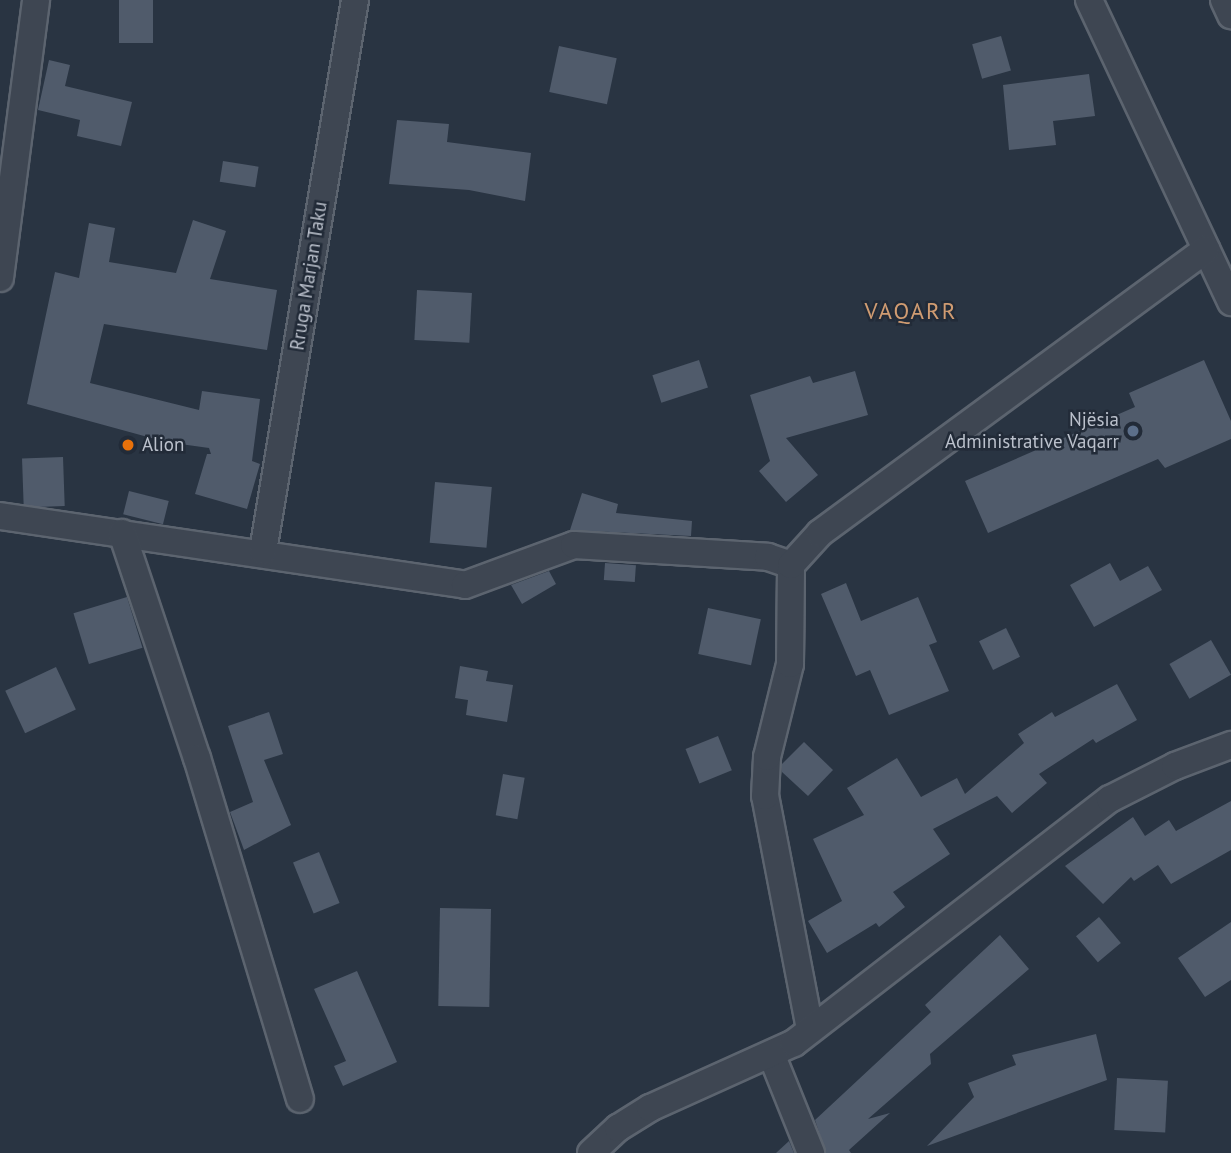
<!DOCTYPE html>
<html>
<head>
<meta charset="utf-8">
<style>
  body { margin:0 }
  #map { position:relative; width:1231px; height:1153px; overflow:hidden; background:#293442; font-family:"PT Sans",sans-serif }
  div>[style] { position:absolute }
  .building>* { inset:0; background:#505b6b; transform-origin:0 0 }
  .roads { filter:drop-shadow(2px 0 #5c646f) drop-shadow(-2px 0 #5c646f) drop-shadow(0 2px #5c646f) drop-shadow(0 -2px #5c646f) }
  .minor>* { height:26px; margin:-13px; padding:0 13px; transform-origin:13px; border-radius:13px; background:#3e4652 }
  .dots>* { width:19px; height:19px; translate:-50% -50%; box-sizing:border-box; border:4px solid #222b38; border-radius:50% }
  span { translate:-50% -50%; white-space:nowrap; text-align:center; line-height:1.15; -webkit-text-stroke:5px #222b38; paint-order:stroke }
  .street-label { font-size:19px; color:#bbc1cc }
  .poi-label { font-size:19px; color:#bbc1cc }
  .right { translate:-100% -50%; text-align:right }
  .left { translate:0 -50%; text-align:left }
  .quarter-label { font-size:23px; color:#d09c72; letter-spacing:2px }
</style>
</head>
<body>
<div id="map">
  <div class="building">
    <i style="left:119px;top:0;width:34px;height:43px"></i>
    <i style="left:1001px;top:36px;width:36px;height:30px;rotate:74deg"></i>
    <i style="left:559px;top:46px;width:59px;height:47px;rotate:12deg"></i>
    <i style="clip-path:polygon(49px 60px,70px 65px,65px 86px,132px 102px,121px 146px,77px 136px,80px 120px,38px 110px)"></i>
    <i style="clip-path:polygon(1089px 74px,1095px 116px,1053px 121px,1056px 145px,1009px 150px,1003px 85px)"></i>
    <i style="clip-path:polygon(397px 120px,449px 124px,447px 142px,531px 153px,525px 201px,469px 190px,389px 184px)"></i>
    <i style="left:223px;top:161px;width:36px;height:21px;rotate:9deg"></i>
    <i style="clip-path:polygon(193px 220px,226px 231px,210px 279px,277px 290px,267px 350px,104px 324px,90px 383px,199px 410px,202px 391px,260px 399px,252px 461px,260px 464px,247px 509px,195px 494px,207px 454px,211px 454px,209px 448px,166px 442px,27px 404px,55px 272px,79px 278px,89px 223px,115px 228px,109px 262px,176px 273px)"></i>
    <i style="left:417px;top:290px;width:55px;height:50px;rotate:3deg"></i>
    <i style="left:699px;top:360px;width:29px;height:49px;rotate:72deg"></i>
    <i style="clip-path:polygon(1204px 360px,1231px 421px,1231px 439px,1165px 468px,1158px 459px,988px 533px,965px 481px,1135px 407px,1129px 393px)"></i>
    <i style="clip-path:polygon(855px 371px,868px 415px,786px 438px,818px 475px,786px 502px,759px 471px,770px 461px,750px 395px,810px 376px,813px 383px)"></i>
    <i style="left:63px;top:457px;width:49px;height:41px;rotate:88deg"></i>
    <i style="left:435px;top:482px;width:57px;height:61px;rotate:5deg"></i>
    <i style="left:129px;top:491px;width:41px;height:24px;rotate:14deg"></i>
    <i style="clip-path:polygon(582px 493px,618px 504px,616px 513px,692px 521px,691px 536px,570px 530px)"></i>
    <i style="left:605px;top:563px;width:31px;height:17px;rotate:4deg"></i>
    <i style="clip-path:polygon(1110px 563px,1120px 581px,1148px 566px,1162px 590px,1094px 627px,1070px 585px)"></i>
    <i style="clip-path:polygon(549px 571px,556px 584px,522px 604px,511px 585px)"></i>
    <i style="clip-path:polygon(846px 583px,861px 621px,918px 597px,937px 642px,929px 645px,949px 691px,889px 715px,870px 670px,856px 676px,821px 594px)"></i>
    <i style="left:127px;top:597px;width:53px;height:56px;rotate:73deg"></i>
    <i style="left:708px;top:608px;width:54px;height:47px;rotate:12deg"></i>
    <i style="left:1006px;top:628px;width:32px;height:30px;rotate:64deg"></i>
    <i style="left:1211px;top:640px;width:40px;height:48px;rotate:60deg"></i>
    <i style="clip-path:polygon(460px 666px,488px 671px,486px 681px,513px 685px,507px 722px,466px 715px,468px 700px,455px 698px)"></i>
    <i style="left:56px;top:667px;width:47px;height:56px;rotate:65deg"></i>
    <i style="clip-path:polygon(1117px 684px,1137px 720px,1096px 743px,1093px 739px,1039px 774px,1047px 783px,1012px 813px,997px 796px,933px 829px,950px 854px,893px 892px,905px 907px,879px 927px,876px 923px,827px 953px,808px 921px,842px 901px,813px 839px,864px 815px,847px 788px,897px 758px,921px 797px,957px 778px,965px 794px,1024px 743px,1018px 734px,1052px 712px,1055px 717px)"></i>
    <i style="clip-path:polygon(269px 712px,283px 754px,264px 760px,291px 825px,244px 850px,230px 812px,253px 802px,228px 726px)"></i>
    <i style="left:718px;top:736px;width:37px;height:35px;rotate:68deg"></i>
    <i style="clip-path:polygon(804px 742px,833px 770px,808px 796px,782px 772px,782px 764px)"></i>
    <i style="left:503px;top:774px;width:22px;height:42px;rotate:10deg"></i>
    <i style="clip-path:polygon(1231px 801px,1231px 850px,1171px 884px,1158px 865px,1134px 881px,1131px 877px,1103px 904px,1065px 866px,1133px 817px,1145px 836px,1169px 820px,1176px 831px)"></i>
    <i style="left:319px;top:852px;width:55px;height:28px;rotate:68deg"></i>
    <i style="left:440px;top:908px;width:51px;height:98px;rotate:1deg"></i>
    <i style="left:1099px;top:917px;width:34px;height:30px;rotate:50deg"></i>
    <i style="clip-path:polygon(1231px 922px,1231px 980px,1205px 997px,1178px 958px)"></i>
    <i style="clip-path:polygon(1000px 935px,1029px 969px,930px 1054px,931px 1064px,868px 1119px,890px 1113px,849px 1150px,851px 1153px,826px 1153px,815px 1120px,931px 1012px,925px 1005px)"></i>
    <i style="clip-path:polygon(357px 971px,397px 1062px,343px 1086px,334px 1066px,346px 1061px,314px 989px)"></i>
    <i style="clip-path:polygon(1096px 1034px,1107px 1080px,927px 1146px,974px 1097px,968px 1083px,1016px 1065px,1012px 1055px)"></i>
    <i style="left:1117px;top:1078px;width:51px;height:52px;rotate:3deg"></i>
    <i style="clip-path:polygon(789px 1141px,794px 1153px,776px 1153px)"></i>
  </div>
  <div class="roads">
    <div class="minor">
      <i style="left:1089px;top:0;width:334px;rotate:64.8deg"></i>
      <i style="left:1224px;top:0;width:17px;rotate:65deg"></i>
      <i style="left:0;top:278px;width:280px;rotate:-82.6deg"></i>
      <i style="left:0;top:516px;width:470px;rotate:8.4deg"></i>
      <i style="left:465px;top:585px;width:116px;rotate:-20.2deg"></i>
      <i style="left:574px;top:545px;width:194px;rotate:3.5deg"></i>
      <i style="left:768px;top:557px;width:24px;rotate:19deg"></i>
      <i style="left:122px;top:533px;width:237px;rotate:71.6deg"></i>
      <i style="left:197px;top:758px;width:356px;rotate:73.2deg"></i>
      <i style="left:263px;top:551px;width:559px;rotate:-80.52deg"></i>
      <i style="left:810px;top:1029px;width:237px;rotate:-100.9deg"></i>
      <i style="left:765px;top:796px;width:39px;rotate:-87deg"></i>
      <i style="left:767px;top:757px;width:96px;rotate:-76.1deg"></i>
      <i style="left:790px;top:664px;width:99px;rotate:-89.4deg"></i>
      <i style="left:791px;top:565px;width:43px;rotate:-47.8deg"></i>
      <i style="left:820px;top:533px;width:479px;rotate:-36.3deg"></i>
      <i style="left:772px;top:1056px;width:105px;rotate:68.1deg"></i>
      <i style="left:591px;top:1153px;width:37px;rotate:-43deg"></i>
      <i style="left:618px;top:1128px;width:38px;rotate:-32deg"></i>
      <i style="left:650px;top:1108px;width:158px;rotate:-24.3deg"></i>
      <i style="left:794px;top:1043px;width:399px;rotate:-37.7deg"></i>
      <i style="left:1110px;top:799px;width:73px;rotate:-26.9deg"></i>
      <i style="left:1175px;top:766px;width:60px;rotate:-20.6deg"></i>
    </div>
  </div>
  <div class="dots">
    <i style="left:1133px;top:431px;background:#5c6f8a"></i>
    <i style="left:128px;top:445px;background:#e8710a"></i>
  </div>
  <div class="street-label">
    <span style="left:309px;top:276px;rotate:-81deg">Rruga Marjan Taku</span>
  </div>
  <div class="poi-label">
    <span class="right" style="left:1119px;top:431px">Njësia<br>Administrative Vaqarr</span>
    <span class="left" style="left:142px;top:445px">Alion</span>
  </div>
  <div class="quarter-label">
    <span style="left:911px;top:311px">VAQARR</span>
  </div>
</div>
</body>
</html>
